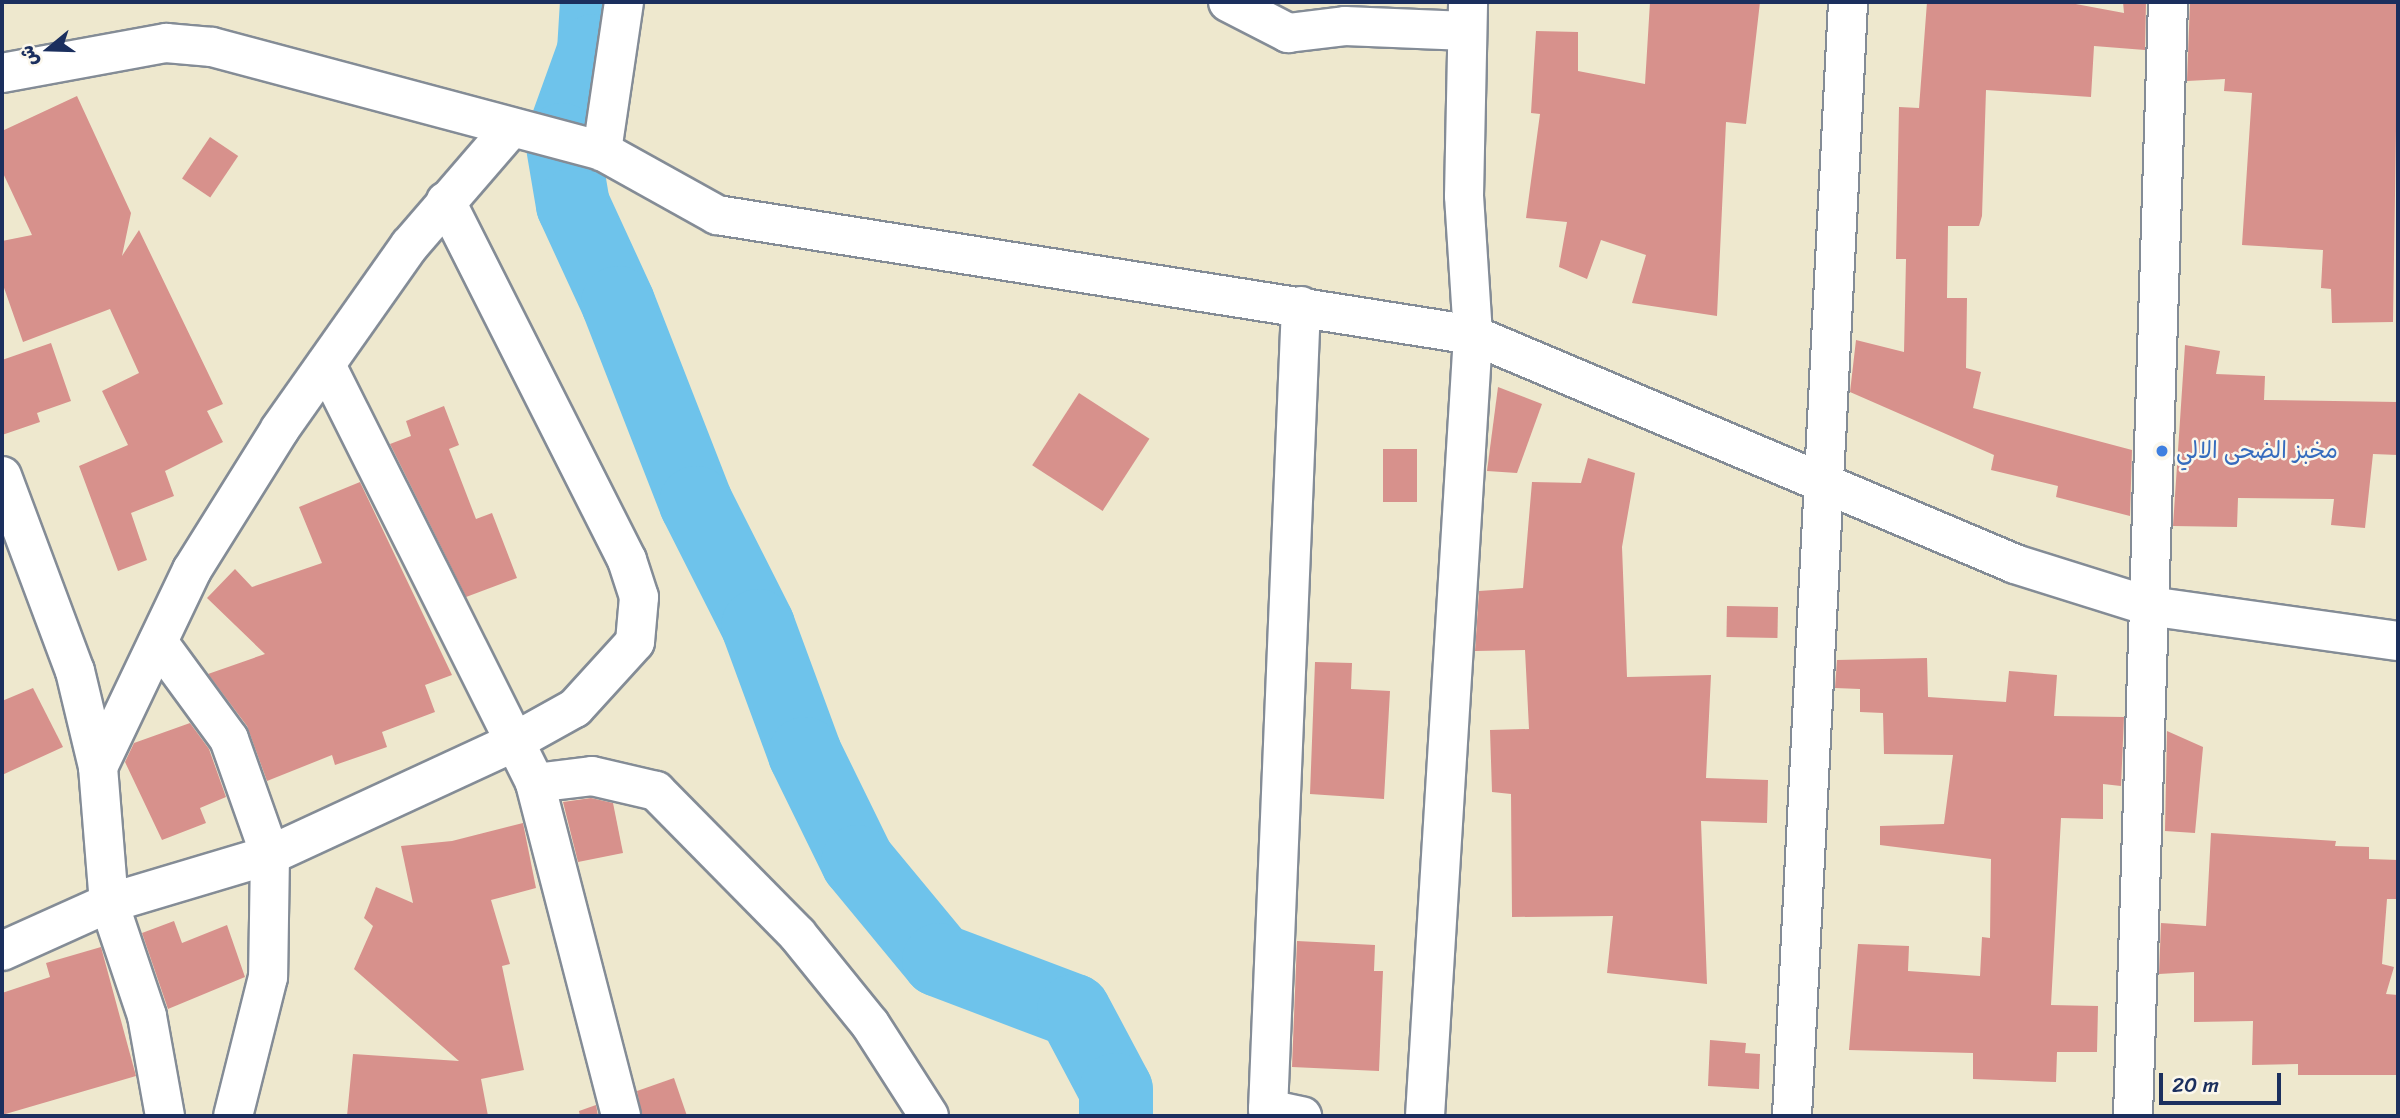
<!DOCTYPE html>
<html>
<head>
<meta charset="utf-8">
<style>
  body { margin:0 }
  #map { position:relative; width:2400px; height:1118px; overflow:hidden; background:#eee8ce; font-family:Sriracha,"Playpen Sans Arabic",sans-serif }
  div>[style] { position:absolute }
  .river>* { height:74px; margin:-37px; padding:0 37px; transform-origin:37px; border-radius:37px; background:#6ec3eb }
  .building>* { inset:0; background:#d7918c; transform-origin:0 0 }
  .roads { filter:drop-shadow(2px 0 #848c96) drop-shadow(-2px 0 #848c96) drop-shadow(0 2px #848c96) drop-shadow(0 -2px #848c96) }
  .street>* { height:38px; margin:-19px; padding:0 19px; transform-origin:19px; border-radius:19px; background:#fff }
  .dots>* { width:19px; height:19px; translate:-50% -50%; box-sizing:border-box; border:4px solid #fbf7ec; border-radius:50% }
  span { translate:-50% -50%; white-space:nowrap; text-align:center; line-height:1.15; -webkit-text-stroke:5px #fbf7ec; paint-order:stroke }
  .shop-label { font-size:23px; color:#366cbe }
  .left { translate:0 -50%; text-align:left }
  .frame { position:absolute; inset:0; border:4px solid #1b2f5e; pointer-events:none }
  .north { position:absolute; left:14px; top:14px; width:70px; height:70px; -webkit-text-stroke:5px #fbf7ec; paint-order:stroke; rotate:251deg; font-size:19px; font-weight:700; line-height:28px; text-align:center; color:#1b2f5e }
  .north::after { content:''; display:block; margin:auto; width:24px; height:32px; background:#1b2f5e; clip-path:polygon(50% 0,100% 100%,50% 72%,0 100%) }
  .scale { position:absolute; left:2159px; top:1073px; width:122px; height:32px; box-sizing:border-box; border:4px solid #1b2f5e; border-top:0; padding-left:9px; font-size:21px; line-height:24px; white-space:nowrap; color:#1b2f5e; -webkit-text-stroke:5px #fbf7ec; paint-order:stroke }
</style>
</head>
<body>
<div id="map">
  <div class="river">
    <i style="left:597px;top:2px;width:49px;rotate:93.5deg"></i>
    <i style="left:594px;top:51px;width:95px;rotate:109.8deg"></i>
    <i style="left:562px;top:140px;width:66px;rotate:80.4deg"></i>
    <i style="left:573px;top:205px;width:108px;rotate:65.3deg"></i>
    <i style="left:618px;top:303px;width:215px;rotate:68.7deg"></i>
    <i style="left:696px;top:503px;width:138px;rotate:63.2deg"></i>
    <i style="left:758px;top:626px;width:136px;rotate:69.8deg"></i>
    <i style="left:805px;top:754px;width:120px;rotate:63.9deg"></i>
    <i style="left:858px;top:862px;width:127px;rotate:50.4deg"></i>
    <i style="left:939px;top:960px;width:144px;rotate:20.7deg"></i>
    <i style="left:1074px;top:1011px;width:89px;rotate:62deg"></i>
    <i style="left:1116px;top:1090px;width:26px;rotate:90deg"></i>
  </div>
  <div class="building">
    <i style="clip-path:polygon(1650px 2px,1760px 2px,1746px 124px,1726px 122px,1717px 316px,1632px 303px,1646px 255px,1601px 240px,1587px 279px,1559px 267px,1567px 222px,1526px 218px,1540px 114px,1531px 113px,1536px 31px,1578px 32px,1578px 71px,1645px 84px)"></i>
    <i style="clip-path:polygon(1927px 2px,2065px 2px,2124px 13px,2123px 2px,2146px 2px,2145px 50px,2094px 46px,2091px 97px,1986px 90px,1982px 216px,1979px 226px,1948px 226px,1947px 298px,1967px 298px,1966px 368px,1981px 372px,1973px 408px,2132px 450px,2130px 516px,2056px 497px,2058px 486px,1991px 470px,1994px 455px,1850px 392px,1856px 340px,1904px 352px,1906px 259px,1896px 259px,1899px 107px,1919px 108px)"></i>
    <i style="clip-path:polygon(2190px 2px,2398px 2px,2393px 322px,2332px 323px,2331px 289px,2321px 288px,2323px 250px,2242px 245px,2252px 93px,2224px 91px,2225px 79px,2187px 81px)"></i>
    <i style="clip-path:polygon(77px 96px,131px 213px,122px 256px,139px 230px,223px 404px,207px 411px,223px 442px,165px 471px,174px 496px,131px 513px,147px 560px,118px 571px,79px 466px,128px 445px,102px 391px,139px 373px,110px 309px,23px 342px,2px 282px,2px 241px,32px 235px,2px 171px,2px 131px)"></i>
    <i style="left:210px;top:137px;width:34px;height:50px;rotate:34deg"></i>
    <i style="clip-path:polygon(51px 343px,71px 401px,37px 413px,40px 422px,2px 435px,2px 360px)"></i>
    <i style="clip-path:polygon(2185px 345px,2220px 351px,2216px 374px,2265px 376px,2264px 400px,2398px 402px,2398px 455px,2373px 454px,2365px 528px,2331px 525px,2334px 499px,2238px 498px,2237px 527px,2173px 526px)"></i>
    <i style="clip-path:polygon(1498px 387px,1542px 404px,1517px 473px,1487px 471px)"></i>
    <i style="left:1079px;top:393px;width:84px;height:86px;rotate:33deg"></i>
    <i style="clip-path:polygon(444px 406px,459px 445px,449px 449px,476px 519px,492px 513px,517px 578px,466px 597px,390px 444px,411px 436px,406px 421px)"></i>
    <i style="left:1383px;top:449px;width:34px;height:53px"></i>
    <i style="clip-path:polygon(1588px 458px,1635px 473px,1622px 547px,1627px 677px,1711px 675px,1706px 778px,1768px 780px,1767px 823px,1701px 821px,1707px 984px,1607px 973px,1613px 916px,1512px 917px,1511px 794px,1492px 792px,1490px 730px,1529px 729px,1525px 650px,1475px 651px,1479px 591px,1523px 588px,1532px 482px,1581px 483px)"></i>
    <i style="clip-path:polygon(360px 482px,452px 675px,425px 685px,435px 712px,382px 732px,387px 747px,335px 765px,332px 755px,267px 781px,247px 726px,208px 674px,265px 654px,207px 598px,235px 569px,252px 587px,322px 563px,299px 507px)"></i>
    <i style="left:1727px;top:606px;width:51px;height:31px;rotate:1deg"></i>
    <i style="clip-path:polygon(1927px 658px,1928px 697px,2006px 702px,2009px 671px,2057px 675px,2054px 716px,2124px 717px,2121px 786px,2103px 784px,2103px 819px,2061px 818px,2051px 1005px,2098px 1006px,2097px 1052px,2057px 1052px,2056px 1082px,1973px 1079px,1973px 1053px,1849px 1050px,1858px 944px,1909px 946px,1908px 971px,1980px 976px,1982px 937px,1990px 938px,1991px 859px,1880px 845px,1880px 826px,1944px 824px,1953px 755px,1884px 754px,1883px 713px,1860px 712px,1860px 689px,1835px 688px,1837px 660px)"></i>
    <i style="clip-path:polygon(1315px 662px,1352px 663px,1351px 689px,1390px 691px,1384px 799px,1310px 794px)"></i>
    <i style="clip-path:polygon(33px 688px,63px 747px,2px 775px,2px 701px)"></i>
    <i style="clip-path:polygon(190px 723px,209px 749px,226px 797px,200px 808px,206px 823px,162px 840px,125px 762px,134px 743px)"></i>
    <i style="clip-path:polygon(2167px 731px,2203px 747px,2195px 833px,2165px 831px)"></i>
    <i style="clip-path:polygon(591px 798px,613px 803px,623px 853px,578px 862px,563px 802px)"></i>
    <i style="clip-path:polygon(523px 823px,536px 888px,491px 900px,510px 964px,502px 966px,524px 1070px,481px 1079px,488px 1116px,347px 1116px,353px 1054px,459px 1061px,354px 969px,373px 926px,364px 918px,376px 887px,413px 903px,401px 846px,452px 841px)"></i>
    <i style="clip-path:polygon(2211px 833px,2336px 841px,2335px 846px,2369px 847px,2369px 859px,2398px 860px,2398px 899px,2387px 899px,2382px 964px,2394px 967px,2386px 994px,2398px 995px,2398px 1075px,2298px 1075px,2298px 1064px,2252px 1065px,2253px 1021px,2194px 1022px,2194px 972px,2159px 974px,2161px 923px,2206px 926px)"></i>
    <i style="clip-path:polygon(174px 921px,182px 943px,227px 925px,245px 977px,168px 1009px,142px 933px)"></i>
    <i style="clip-path:polygon(1297px 941px,1375px 945px,1374px 971px,1383px 971px,1379px 1071px,1292px 1067px)"></i>
    <i style="clip-path:polygon(101px 947px,136px 1076px,2px 1115px,2px 993px,50px 977px,46px 963px)"></i>
    <i style="clip-path:polygon(1710px 1040px,1746px 1043px,1745px 1053px,1760px 1054px,1759px 1089px,1708px 1086px)"></i>
    <i style="clip-path:polygon(674px 1078px,687px 1116px,642px 1116px,637px 1091px)"></i>
    <i style="clip-path:polygon(596px 1105px,598px 1116px,580px 1116px,579px 1111px)"></i>
  </div>
  <div class="roads">
    <div class="street">
      <i style="left:624px;top:2px;width:151px;rotate:98.4deg"></i>
      <i style="left:602px;top:151px;width:132px;rotate:29.1deg"></i>
      <i style="left:717px;top:215px;width:765px;rotate:9.02deg"></i>
      <i style="left:1473px;top:335px;width:588px;rotate:22.9deg"></i>
      <i style="left:2015px;top:564px;width:140px;rotate:17.4deg"></i>
      <i style="left:2149px;top:606px;width:251px;rotate:8deg"></i>
      <i style="left:1228px;top:2px;width:68px;rotate:27.3deg"></i>
      <i style="left:1288px;top:33px;width:57px;rotate:-7deg"></i>
      <i style="left:1345px;top:26px;width:122px;rotate:2.3deg"></i>
      <i style="left:2px;top:73px;width:167px;rotate:-10.4deg"></i>
      <i style="left:166px;top:43px;width:46px;rotate:5deg"></i>
      <i style="left:212px;top:47px;width:404px;rotate:14.9deg"></i>
      <i style="left:1301px;top:306px;width:804px;rotate:92.35deg"></i>
      <i style="left:1268px;top:1109px;width:35px;rotate:12deg"></i>
      <i style="left:326px;top:365px;width:467px;rotate:63.4deg"></i>
      <i style="left:535px;top:783px;width:344px;rotate:75.5deg"></i>
      <i style="left:2px;top:476px;width:208px;rotate:69.5deg"></i>
      <i style="left:75px;top:671px;width:99px;rotate:76.5deg"></i>
      <i style="left:98px;top:767px;width:136px;rotate:85.4deg"></i>
      <i style="left:109px;top:903px;width:119px;rotate:71.4deg"></i>
      <i style="left:147px;top:1016px;width:102px;rotate:79.8deg"></i>
      <i style="left:158px;top:642px;width:120px;rotate:53.8deg"></i>
      <i style="left:229px;top:739px;width:123px;rotate:70.5deg"></i>
      <i style="left:270px;top:855px;width:122px;rotate:90.9deg"></i>
      <i style="left:268px;top:977px;width:143px;rotate:104.1deg"></i>
      <i style="left:98px;top:767px;width:218px;rotate:-64.5deg"></i>
      <i style="left:192px;top:570px;width:166px;rotate:-58deg"></i>
      <i style="left:280px;top:429px;width:225px;rotate:-54.8deg"></i>
      <i style="left:410px;top:245px;width:155px;rotate:-49.2deg"></i>
      <i style="left:535px;top:783px;width:57px;rotate:-7deg"></i>
      <i style="left:592px;top:776px;width:66px;rotate:13.2deg"></i>
      <i style="left:656px;top:791px;width:201px;rotate:45.4deg"></i>
      <i style="left:797px;top:934px;width:116px;rotate:51deg"></i>
      <i style="left:870px;top:1024px;width:109px;rotate:57.3deg"></i>
      <i style="left:2px;top:951px;width:117px;rotate:-24.2deg"></i>
      <i style="left:109px;top:903px;width:168px;rotate:-16.6deg"></i>
      <i style="left:270px;top:855px;width:267px;rotate:-24.8deg"></i>
      <i style="left:512px;top:743px;width:72px;rotate:-29.1deg"></i>
      <i style="left:575px;top:708px;width:89px;rotate:-47.7deg"></i>
      <i style="left:635px;top:642px;width:45px;rotate:-84.9deg"></i>
      <i style="left:639px;top:597px;width:39px;rotate:-108deg"></i>
      <i style="left:627px;top:560px;width:402px;rotate:-116.8deg"></i>
      <i style="left:1425px;top:1116px;width:782px;rotate:-86.48deg"></i>
      <i style="left:1473px;top:335px;width:139px;rotate:-93.7deg"></i>
      <i style="left:1464px;top:196px;width:194px;rotate:-88.8deg"></i>
      <i style="left:1792px;top:1116px;width:1115px;rotate:-87.12deg"></i>
      <i style="left:2133px;top:1116px;width:1115px;rotate:-88.2deg"></i>
    </div>
  </div>
  <div class="dots">
    <i style="left:2162px;top:451px;background:#3f7fe0"></i>
  </div>
  <div class="shop-label">
    <span class="left" style="left:2176px;top:451px">مخبز الضحى الالي</span>
  </div>
  <div class="frame"></div>
  <div class="north">ش</div>
  <div class="scale">20 m</div>
</div>
</body>
</html>
